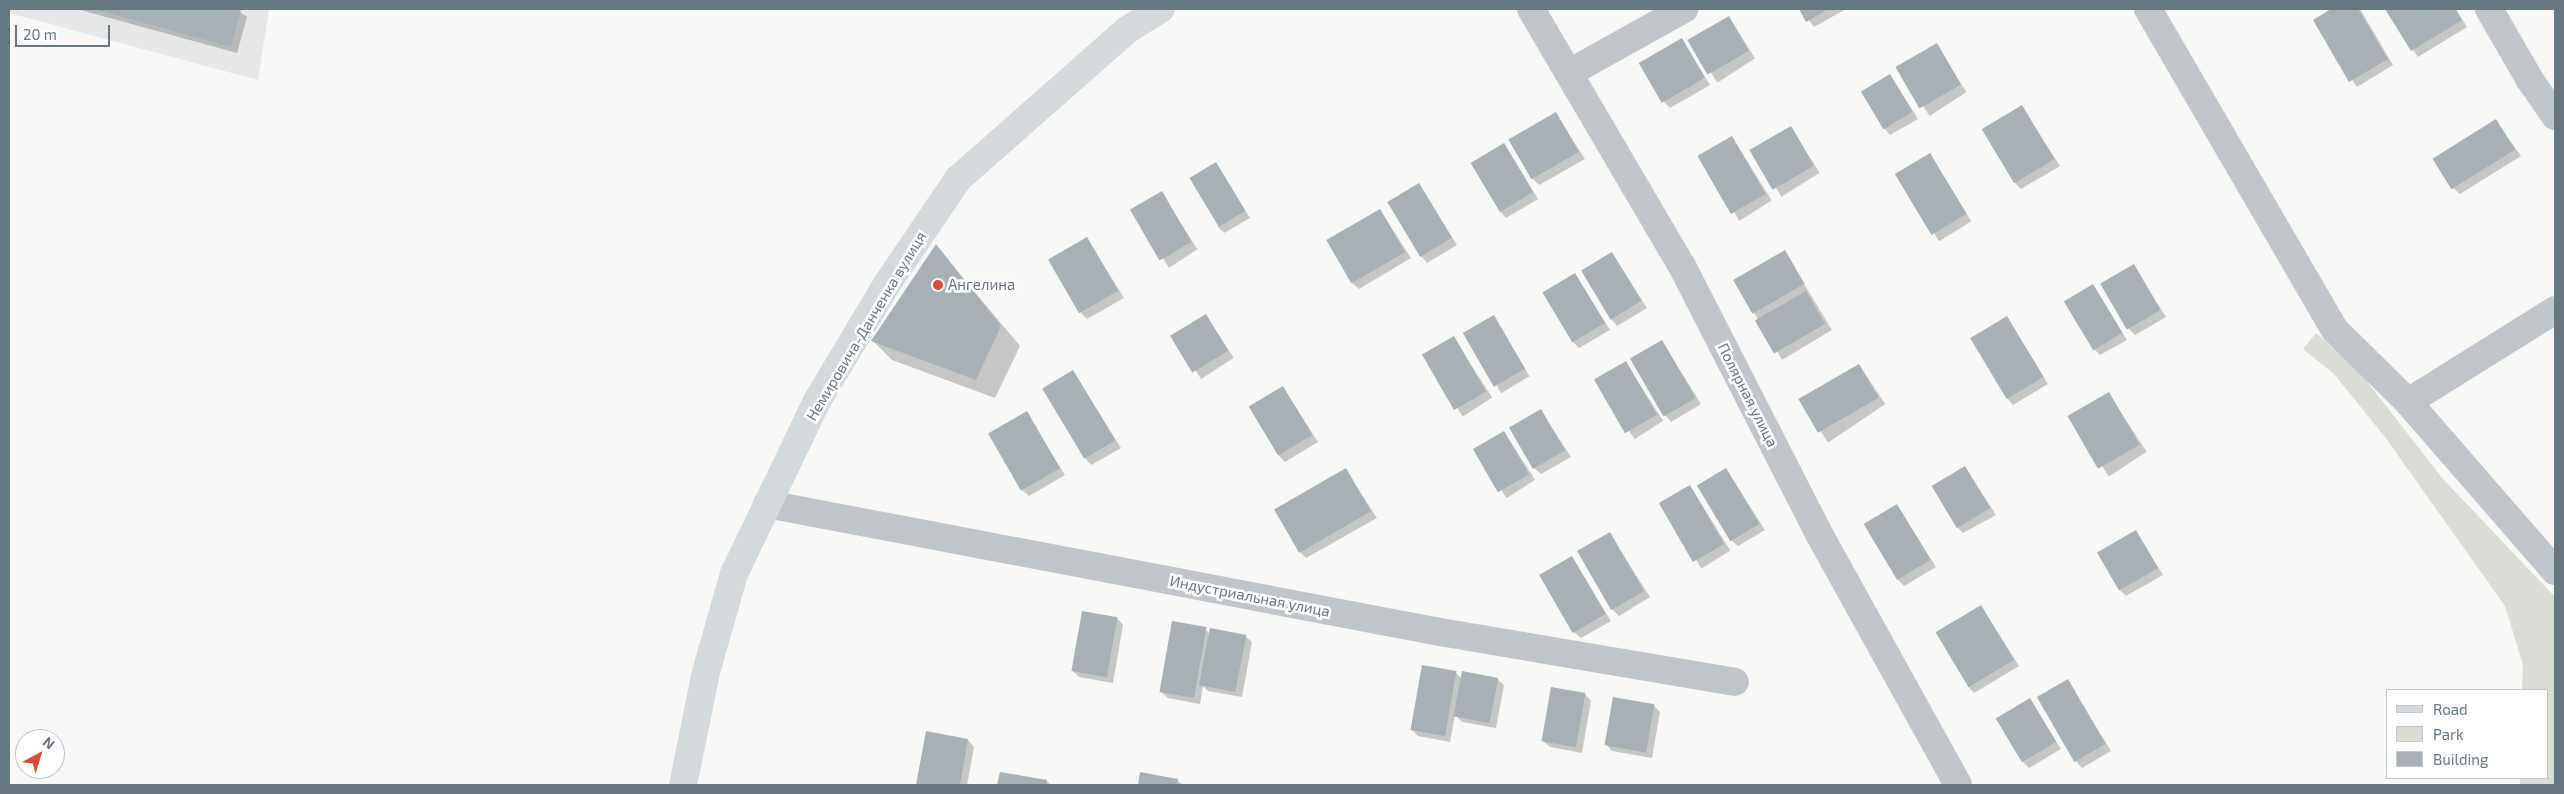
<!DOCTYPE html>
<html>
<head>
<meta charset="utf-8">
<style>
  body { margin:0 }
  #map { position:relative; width:2564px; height:794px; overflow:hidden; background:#f8f8f6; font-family:"Exo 2",sans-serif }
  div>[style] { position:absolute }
  .built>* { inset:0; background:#e6e8e7 }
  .green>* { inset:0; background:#d9ddd5 }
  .shadow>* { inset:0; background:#0003; transform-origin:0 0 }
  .building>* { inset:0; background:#a7b1b5; transform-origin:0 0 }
  .street>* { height:28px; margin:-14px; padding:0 14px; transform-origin:14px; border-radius:14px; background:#bfc5c8 }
  .secondary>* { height:28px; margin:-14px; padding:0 14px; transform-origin:14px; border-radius:14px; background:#d4d9dc }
  .dots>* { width:14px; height:14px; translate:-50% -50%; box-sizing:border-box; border:2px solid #fff; border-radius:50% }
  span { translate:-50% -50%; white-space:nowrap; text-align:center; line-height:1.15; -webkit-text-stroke:5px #fff; paint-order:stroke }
  .poi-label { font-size:15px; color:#657780 }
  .left { translate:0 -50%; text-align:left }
  .street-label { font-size:15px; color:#657780 }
  .frame { position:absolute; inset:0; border:10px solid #657780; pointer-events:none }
  .legend { position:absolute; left:2386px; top:689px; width:162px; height:90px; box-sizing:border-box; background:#fff; border:1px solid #c1c9cc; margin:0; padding:6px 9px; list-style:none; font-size:15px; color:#657780 }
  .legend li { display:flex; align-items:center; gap:10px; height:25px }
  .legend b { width:25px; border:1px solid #c1c9cc }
  .north { position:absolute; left:15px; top:729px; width:50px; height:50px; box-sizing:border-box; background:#fff; border:1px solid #c1c9cc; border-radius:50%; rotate:39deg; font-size:14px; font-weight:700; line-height:20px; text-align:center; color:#657780 }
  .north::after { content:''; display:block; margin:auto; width:18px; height:22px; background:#da4b34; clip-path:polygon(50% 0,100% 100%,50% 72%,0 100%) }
  .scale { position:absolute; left:15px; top:25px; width:95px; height:22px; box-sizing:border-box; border:2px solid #657780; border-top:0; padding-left:6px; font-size:15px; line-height:18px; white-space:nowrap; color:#657780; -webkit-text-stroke:4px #fff; paint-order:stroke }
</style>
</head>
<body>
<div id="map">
  <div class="built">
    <i style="clip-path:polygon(9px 9px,269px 9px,258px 80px,9px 13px)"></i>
  </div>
  <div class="green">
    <i style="clip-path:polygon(2316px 333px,2358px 370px,2443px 479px,2555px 597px,2555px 785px,2520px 785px,2520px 778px,2548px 778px,2548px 690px,2522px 690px,2523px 665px,2505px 606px,2385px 437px,2334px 374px,2303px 349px)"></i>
  </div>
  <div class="shadow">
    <i style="clip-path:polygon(77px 9px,236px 9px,247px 17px,237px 53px)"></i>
    <i style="clip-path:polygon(1800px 9px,1846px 9px,1814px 27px)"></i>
    <i style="clip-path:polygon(2333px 9px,2360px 9px,2393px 65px,2357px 87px,2314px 20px)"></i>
    <i style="clip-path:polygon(2386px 9px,2456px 9px,2467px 27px,2418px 57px)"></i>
    <i style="left:1729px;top:18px;width:48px;height:45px;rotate:57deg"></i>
    <i style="clip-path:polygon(1682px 40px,1710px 85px,1670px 108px,1664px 102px)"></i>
    <i style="left:1936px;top:45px;width:56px;height:44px;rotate:57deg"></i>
    <i style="clip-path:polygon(1890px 75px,1918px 119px,1890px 135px,1884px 128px)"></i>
    <i style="clip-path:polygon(2022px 107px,2060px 166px,2021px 189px,2014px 182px)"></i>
    <i style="clip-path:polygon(1555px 113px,1585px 159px,1539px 185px,1533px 179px)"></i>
    <i style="clip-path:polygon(2496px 121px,2521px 156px,2460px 194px,2453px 188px)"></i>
    <i style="left:1791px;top:127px;width:54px;height:45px;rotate:58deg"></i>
    <i style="left:1732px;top:137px;width:75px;height:38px;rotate:58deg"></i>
    <i style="clip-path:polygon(1504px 145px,1538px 199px,1506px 218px,1500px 211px)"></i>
    <i style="left:1930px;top:155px;width:78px;height:38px;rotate:58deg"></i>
    <i style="clip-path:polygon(1216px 164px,1250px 218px,1224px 233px,1218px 227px)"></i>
    <i style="clip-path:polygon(1419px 184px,1457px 245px,1427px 263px,1421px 256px)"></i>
    <i style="left:1161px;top:193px;width:67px;height:34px;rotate:57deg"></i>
    <i style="clip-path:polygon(1380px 210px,1411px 258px,1359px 289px,1352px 283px)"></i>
    <i style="clip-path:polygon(1087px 238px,1124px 298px,1087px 319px,1081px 313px)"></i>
    <i style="clip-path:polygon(936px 246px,1020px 346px,995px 398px,892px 360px,873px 341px)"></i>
    <i style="left:1785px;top:252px;width:91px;height:58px;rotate:59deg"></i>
    <i style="clip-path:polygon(1612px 253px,1647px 308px,1617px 326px,1611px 319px)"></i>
    <i style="clip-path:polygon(2134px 266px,2166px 317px,2135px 335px,2128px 328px)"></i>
    <i style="clip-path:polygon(1575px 274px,1610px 330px,1579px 348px,1573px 342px)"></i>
    <i style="clip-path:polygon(2093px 285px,2127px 340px,2100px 355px,2094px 349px)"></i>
    <i style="left:1206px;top:315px;width:51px;height:39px;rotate:57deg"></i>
    <i style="left:1494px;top:317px;width:69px;height:33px;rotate:59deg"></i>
    <i style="clip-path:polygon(2006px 317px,2048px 384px,2013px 405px,2007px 398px)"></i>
    <i style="left:1453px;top:337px;width:72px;height:35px;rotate:57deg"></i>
    <i style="clip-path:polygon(1662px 341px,1701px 404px,1671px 422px,1665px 415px)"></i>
    <i style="left:1625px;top:362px;width:70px;height:34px;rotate:57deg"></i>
    <i style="left:1859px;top:365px;width:47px;height:69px;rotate:56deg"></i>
    <i style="clip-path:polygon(1073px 371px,1121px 448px,1091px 465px,1085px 458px)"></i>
    <i style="clip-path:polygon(1283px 388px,1318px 442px,1285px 462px,1278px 455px)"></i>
    <i style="left:2109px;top:394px;width:69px;height:45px;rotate:57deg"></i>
    <i style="clip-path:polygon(1541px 411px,1571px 457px,1541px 474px,1534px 468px)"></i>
    <i style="clip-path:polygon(1026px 413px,1065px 475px,1029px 496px,1022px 490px)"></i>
    <i style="left:1504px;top:432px;width:57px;height:34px;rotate:57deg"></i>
    <i style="clip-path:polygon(1965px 467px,1996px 515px,1963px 533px,1957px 527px)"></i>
    <i style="clip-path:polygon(1726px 469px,1765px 530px,1738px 546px,1731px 540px)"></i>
    <i style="clip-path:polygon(1346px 470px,1377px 518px,1306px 558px,1300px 552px)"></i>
    <i style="left:1690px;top:486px;width:76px;height:34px;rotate:58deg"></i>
    <i style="clip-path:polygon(1897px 505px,1936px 567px,1904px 586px,1897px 579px)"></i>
    <i style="clip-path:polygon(2136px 532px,2163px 575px,2126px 596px,2120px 590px)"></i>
    <i style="clip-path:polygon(1609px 533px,1650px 597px,1619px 616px,1612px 609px)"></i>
    <i style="clip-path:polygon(1572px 557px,1611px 621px,1581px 638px,1574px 632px)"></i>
    <i style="clip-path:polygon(1981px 606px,2019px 666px,1974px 693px,1968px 686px)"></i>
    <i style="clip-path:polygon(1117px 618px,1123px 625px,1113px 683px,1079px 677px,1072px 670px)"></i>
    <i style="clip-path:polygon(1205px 629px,1210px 634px,1245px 636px,1252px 642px,1242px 697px,1208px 691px,1203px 686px,1200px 704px,1168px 698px,1161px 692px)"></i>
    <i style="clip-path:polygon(1455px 672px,1462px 679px,1497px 679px,1504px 685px,1496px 728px,1462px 722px,1455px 715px,1450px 742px,1418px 736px,1412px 730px)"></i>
    <i style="clip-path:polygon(2068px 681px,2111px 751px,2082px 768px,2076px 761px)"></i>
    <i style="clip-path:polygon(1585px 694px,1591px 701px,1582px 753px,1550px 747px,1543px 741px)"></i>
    <i style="clip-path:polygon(2029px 699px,2061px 749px,2029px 768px,2022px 761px)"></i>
    <i style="clip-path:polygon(1653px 705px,1660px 712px,1652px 758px,1612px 751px,1606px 744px)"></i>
    <i style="clip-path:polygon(927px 733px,968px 740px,974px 747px,967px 785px,917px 785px)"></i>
    <i style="clip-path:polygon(1001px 773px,1047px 781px,1051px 785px,999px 785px)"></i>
    <i style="clip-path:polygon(1141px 773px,1177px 780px,1183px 785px,1139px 785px)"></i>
  </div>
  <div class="building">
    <i style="clip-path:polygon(94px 9px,241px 9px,231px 47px)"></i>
    <i style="clip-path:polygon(1799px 9px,1828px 9px,1806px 22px)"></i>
    <i style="clip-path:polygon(2331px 9px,2358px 9px,2388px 59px,2349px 82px,2313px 20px)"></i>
    <i style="clip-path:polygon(2385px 9px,2455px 9px,2462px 20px,2411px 51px)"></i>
    <i style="left:1729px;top:16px;width:40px;height:48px;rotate:60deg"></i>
    <i style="left:1682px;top:38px;width:46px;height:50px;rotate:60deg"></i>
    <i style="left:1937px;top:43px;width:48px;height:48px;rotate:60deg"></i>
    <i style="left:1890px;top:74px;width:44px;height:34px;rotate:59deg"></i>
    <i style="left:2022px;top:105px;width:63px;height:47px;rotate:59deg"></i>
    <i style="left:1556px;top:112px;width:46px;height:55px;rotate:60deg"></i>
    <i style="left:2496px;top:119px;width:36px;height:75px;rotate:58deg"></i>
    <i style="left:1791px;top:126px;width:46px;height:48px;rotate:60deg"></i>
    <i style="left:1732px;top:136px;width:67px;height:40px;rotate:60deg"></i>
    <i style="left:1504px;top:143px;width:57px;height:39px;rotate:59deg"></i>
    <i style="left:1930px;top:153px;width:71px;height:41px;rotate:59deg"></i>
    <i style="left:1216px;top:162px;width:57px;height:31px;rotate:59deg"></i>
    <i style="left:1419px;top:183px;width:64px;height:37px;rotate:59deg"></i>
    <i style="left:1162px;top:191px;width:59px;height:37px;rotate:60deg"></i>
    <i style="left:1380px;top:209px;width:50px;height:62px;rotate:60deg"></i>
    <i style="left:1087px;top:237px;width:62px;height:45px;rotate:60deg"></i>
    <i style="clip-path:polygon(936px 244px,1001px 326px,976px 380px,871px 341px)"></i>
    <i style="left:1785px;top:250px;width:39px;height:60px;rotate:60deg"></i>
    <i style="left:1612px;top:252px;width:57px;height:36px;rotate:59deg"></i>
    <i style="left:2134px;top:264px;width:53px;height:39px;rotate:60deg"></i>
    <i style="left:1575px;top:273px;width:58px;height:38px;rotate:59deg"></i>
    <i style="left:2093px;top:284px;width:57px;height:34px;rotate:59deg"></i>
    <i style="left:1806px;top:291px;width:38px;height:59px;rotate:60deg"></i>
    <i style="left:1206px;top:314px;width:43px;height:42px;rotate:59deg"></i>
    <i style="left:1494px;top:315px;width:62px;height:36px;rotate:60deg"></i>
    <i style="left:2007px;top:316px;width:71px;height:43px;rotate:59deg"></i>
    <i style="left:1454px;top:336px;width:64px;height:37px;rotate:60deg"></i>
    <i style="left:1662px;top:340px;width:67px;height:37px;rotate:60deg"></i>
    <i style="left:1626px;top:361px;width:62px;height:37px;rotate:60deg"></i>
    <i style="left:1859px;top:364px;width:39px;height:70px;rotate:60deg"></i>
    <i style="left:1073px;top:370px;width:82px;height:36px;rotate:59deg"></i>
    <i style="left:1283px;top:386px;width:57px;height:40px;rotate:59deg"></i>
    <i style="left:2109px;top:392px;width:61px;height:48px;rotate:60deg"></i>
    <i style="left:1541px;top:409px;width:48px;height:37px;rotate:60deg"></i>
    <i style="left:1027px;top:411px;width:66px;height:45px;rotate:60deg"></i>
    <i style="left:1504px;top:431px;width:50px;height:36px;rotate:60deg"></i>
    <i style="left:1965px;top:466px;width:49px;height:39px;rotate:59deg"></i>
    <i style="left:1346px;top:468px;width:50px;height:83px;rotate:60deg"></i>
    <i style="left:1726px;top:468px;width:65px;height:34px;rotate:59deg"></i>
    <i style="left:1690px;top:485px;width:68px;height:36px;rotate:60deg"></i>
    <i style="left:1897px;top:504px;width:65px;height:39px;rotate:59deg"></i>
    <i style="left:2136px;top:530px;width:44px;height:45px;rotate:60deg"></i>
    <i style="left:1610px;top:532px;width:68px;height:38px;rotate:60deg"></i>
    <i style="left:1572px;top:556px;width:67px;height:38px;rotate:60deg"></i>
    <i style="left:1981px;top:605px;width:64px;height:53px;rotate:59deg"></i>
    <i style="left:1082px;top:611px;width:36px;height:61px;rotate:10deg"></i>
    <i style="left:1172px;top:621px;width:35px;height:72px;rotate:10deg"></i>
    <i style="left:1210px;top:628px;width:37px;height:58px;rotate:11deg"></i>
    <i style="left:1422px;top:665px;width:35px;height:66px;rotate:10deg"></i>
    <i style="left:1462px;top:671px;width:37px;height:46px;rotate:11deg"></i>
    <i style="left:2068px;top:679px;width:75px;height:36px;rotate:60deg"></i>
    <i style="left:1551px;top:687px;width:35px;height:55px;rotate:10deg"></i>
    <i style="left:1613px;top:697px;width:42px;height:49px;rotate:10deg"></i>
    <i style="left:2030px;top:698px;width:51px;height:40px;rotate:59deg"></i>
    <i style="clip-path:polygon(926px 731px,968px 739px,960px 785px,916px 785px)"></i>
    <i style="clip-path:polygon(1000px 772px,1047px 780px,1046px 785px,997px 785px)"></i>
    <i style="clip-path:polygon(1140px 772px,1178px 779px,1177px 785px,1138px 785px)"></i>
  </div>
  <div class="street">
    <i style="left:1531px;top:9px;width:298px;rotate:59.6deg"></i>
    <i style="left:1682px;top:266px;width:299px;rotate:62.9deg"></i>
    <i style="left:1818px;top:532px;width:289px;rotate:61deg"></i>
    <i style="left:2148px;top:9px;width:371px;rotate:59.8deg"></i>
    <i style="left:2335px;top:330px;width:103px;rotate:44.6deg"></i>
    <i style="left:2408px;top:402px;width:224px;rotate:49deg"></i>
    <i style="left:2489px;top:9px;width:82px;rotate:60deg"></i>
    <i style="left:2530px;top:80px;width:44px;rotate:55.2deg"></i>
    <i style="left:1569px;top:73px;width:132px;rotate:-29.1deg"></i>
    <i style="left:2408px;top:402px;width:173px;rotate:-32deg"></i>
    <i style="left:767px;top:504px;width:685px;rotate:10.77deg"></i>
    <i style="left:1440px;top:632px;width:299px;rotate:9.6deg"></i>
  </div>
  <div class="secondary">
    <i style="left:683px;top:785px;width:115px;rotate:-78.5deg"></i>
    <i style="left:706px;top:672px;width:102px;rotate:-74.1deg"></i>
    <i style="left:734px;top:574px;width:192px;rotate:-64.4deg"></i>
    <i style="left:817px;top:401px;width:136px;rotate:-59.1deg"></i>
    <i style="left:887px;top:284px;width:127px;rotate:-55.9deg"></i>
    <i style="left:958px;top:179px;width:225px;rotate:-41.4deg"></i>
    <i style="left:1127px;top:30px;width:40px;rotate:-32deg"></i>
  </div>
  <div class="dots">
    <i style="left:938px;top:285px;background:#da4b34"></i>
  </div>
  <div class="poi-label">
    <span class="left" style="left:948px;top:285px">Ангелина</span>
  </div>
  <div class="street-label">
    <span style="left:866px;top:326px;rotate:-59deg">Немировича-Данченка вулиця</span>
    <span style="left:1748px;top:395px;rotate:63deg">Полярная улица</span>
    <span style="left:1250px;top:596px;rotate:11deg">Индустриальная улица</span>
  </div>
  <div class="frame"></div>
  <ul class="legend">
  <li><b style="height:6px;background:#d4d9dc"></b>Road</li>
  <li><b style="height:14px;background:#d9ddd5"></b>Park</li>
  <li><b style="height:14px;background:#a7b1b5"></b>Building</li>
  </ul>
  <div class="north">N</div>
  <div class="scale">20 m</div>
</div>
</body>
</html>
